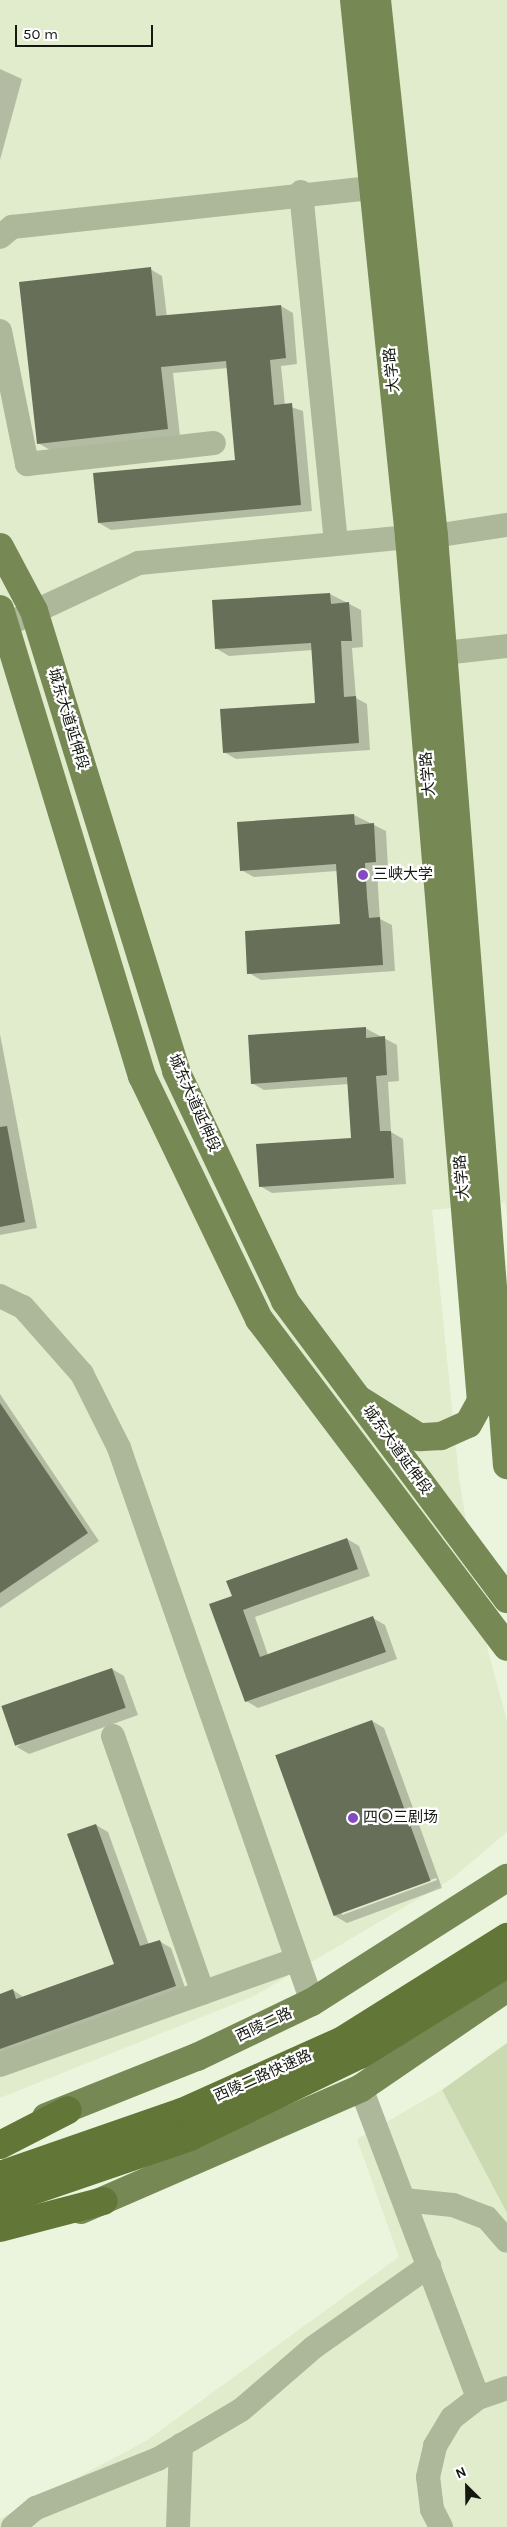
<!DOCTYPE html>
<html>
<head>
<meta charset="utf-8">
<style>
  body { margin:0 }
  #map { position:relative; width:507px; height:2527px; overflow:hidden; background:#ebf4dc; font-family:Karla,"Noto Sans SC",sans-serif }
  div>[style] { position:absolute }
  .built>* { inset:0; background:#e0eccc }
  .green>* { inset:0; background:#cbdab1 }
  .shadow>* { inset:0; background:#0003 }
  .building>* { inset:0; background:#676f59; transform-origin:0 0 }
  .minor>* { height:24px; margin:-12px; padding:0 12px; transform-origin:12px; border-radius:12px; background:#adb89b }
  .major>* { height:28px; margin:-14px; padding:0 14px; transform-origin:14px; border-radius:14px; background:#768853 }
  .highway>* { height:28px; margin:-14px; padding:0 14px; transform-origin:14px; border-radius:14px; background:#627637 }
  .dots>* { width:14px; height:14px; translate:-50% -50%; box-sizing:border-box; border:2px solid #fff; border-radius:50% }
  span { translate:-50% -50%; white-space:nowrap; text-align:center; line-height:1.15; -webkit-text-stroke:4.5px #fff; paint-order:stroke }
  .street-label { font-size:15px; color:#151810 }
  .poi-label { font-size:15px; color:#151810 }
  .left { translate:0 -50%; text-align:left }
  .north { position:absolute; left:442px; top:2462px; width:50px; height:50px; -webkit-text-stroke:4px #fff; paint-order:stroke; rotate:337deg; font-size:14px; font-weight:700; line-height:20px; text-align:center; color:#151810 }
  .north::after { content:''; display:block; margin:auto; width:18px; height:22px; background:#151810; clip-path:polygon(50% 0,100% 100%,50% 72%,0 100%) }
  .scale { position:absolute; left:15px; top:25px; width:138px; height:22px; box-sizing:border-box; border:2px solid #151810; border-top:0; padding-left:6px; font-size:15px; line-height:18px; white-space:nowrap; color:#151810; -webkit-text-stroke:4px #fff; paint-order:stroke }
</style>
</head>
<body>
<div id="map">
  <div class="built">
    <i style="clip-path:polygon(0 0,507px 0,507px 1217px,505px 1202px,432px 1210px,459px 1479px,488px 1651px,507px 1721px,507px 1832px,450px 1880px,254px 1996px,0 2098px)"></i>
    <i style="clip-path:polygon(442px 2090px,507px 2213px,507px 2527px,0 2527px,0 2519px,146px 2441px,399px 2257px,357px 2139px)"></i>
  </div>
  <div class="green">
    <i style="clip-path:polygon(507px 2043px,507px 2213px,442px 2090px)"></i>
  </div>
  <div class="shadow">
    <i style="clip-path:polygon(0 69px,22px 79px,0 160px)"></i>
    <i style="clip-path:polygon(150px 269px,162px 276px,167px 317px,281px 306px,293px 313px,297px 364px,281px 366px,285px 405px,303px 411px,312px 511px,111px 530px,99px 523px,237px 461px,228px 368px,173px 373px,180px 436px,50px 450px,38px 443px)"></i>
    <i style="clip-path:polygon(330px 594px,361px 610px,363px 647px,352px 648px,356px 698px,367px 704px,370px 750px,236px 759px,224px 752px,316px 704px,313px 650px,229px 656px,217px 649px)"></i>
    <i style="clip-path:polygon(354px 815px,386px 831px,388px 868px,377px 869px,379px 904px,380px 919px,392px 925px,395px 971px,261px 980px,249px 973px,341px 926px,337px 871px,254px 877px,241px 870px)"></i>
    <i style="clip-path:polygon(365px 1028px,397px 1045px,399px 1081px,388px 1082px,391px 1132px,403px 1139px,406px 1184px,272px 1193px,260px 1186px,352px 1139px,349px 1084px,264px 1090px,252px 1083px)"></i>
    <i style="clip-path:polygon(0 1034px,37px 1228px,0 1235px)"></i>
    <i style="clip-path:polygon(0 1394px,99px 1541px,0 1608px)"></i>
    <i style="clip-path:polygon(347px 1539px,359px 1546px,370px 1576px,255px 1617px,268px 1655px,373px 1618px,385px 1625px,397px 1659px,258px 1708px,246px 1701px,234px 1597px)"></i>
    <i style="clip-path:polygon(112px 1669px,124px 1676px,138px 1715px,29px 1754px,17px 1747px)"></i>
    <i style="clip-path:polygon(evenodd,372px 1721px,384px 1728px,442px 1888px,347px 1923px,335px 1916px,372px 1721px,436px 1878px,437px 1880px,342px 1915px,342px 1912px,436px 1878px)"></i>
    <i style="clip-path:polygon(96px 1825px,108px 1832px,149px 1945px,159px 1941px,171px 1948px,187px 1993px,0 2060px,0 1995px,13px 1990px,25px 1998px,115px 1965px)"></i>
  </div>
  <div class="building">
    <i style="clip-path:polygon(151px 267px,156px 316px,281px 305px,286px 358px,270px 360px,274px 405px,292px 403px,301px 505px,98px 523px,93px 473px,235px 460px,226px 361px,161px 367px,168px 429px,37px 444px,19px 282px)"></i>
    <i style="clip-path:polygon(330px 593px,331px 604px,349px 602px,352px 641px,341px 641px,344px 697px,356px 696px,359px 743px,223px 753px,220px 709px,315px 703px,311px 643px,215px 649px,212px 600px)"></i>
    <i style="clip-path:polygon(354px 814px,355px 825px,374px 823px,376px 862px,365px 863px,367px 897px,369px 918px,380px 917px,383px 965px,247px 974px,245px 931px,340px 924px,336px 864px,240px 871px,237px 822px)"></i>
    <i style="clip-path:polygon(366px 1027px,366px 1038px,385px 1036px,387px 1075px,376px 1076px,380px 1131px,391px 1131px,394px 1178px,259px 1187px,256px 1144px,351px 1138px,347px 1077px,251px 1084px,248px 1035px)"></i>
    <i style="clip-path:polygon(7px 1126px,25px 1222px,0 1227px,0 1127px)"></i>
    <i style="clip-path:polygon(0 1403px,88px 1533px,0 1593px)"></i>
    <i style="clip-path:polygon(347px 1538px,358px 1569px,243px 1610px,260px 1657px,373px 1616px,386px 1652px,245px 1702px,209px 1604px,232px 1596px,226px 1581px)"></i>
    <i style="left:112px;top:1668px;width:42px;height:117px;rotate:71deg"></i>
    <i style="left:372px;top:1720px;width:171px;height:103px;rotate:70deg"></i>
    <i style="clip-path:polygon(96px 1824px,140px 1946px,160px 1940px,176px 1986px,0 2049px,0 1994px,13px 1989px,16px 1999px,114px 1964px,67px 1834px)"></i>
  </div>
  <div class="minor">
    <i style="left:301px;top:192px;width:352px;rotate:84.3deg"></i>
    <i style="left:0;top:237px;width:16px;rotate:-40deg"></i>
    <i style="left:12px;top:227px;width:363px;rotate:-6.2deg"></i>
    <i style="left:0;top:331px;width:136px;rotate:78.5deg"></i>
    <i style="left:27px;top:464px;width:188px;rotate:-6.4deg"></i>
    <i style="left:434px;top:536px;width:74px;rotate:-8.6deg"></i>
    <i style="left:8px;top:624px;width:145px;rotate:-25deg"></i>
    <i style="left:139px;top:563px;width:271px;rotate:-5.5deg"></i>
    <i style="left:444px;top:653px;width:63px;rotate:-6.3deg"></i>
    <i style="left:0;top:1296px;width:25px;rotate:26deg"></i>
    <i style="left:23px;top:1307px;width:89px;rotate:48.6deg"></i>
    <i style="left:82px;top:1374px;width:83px;rotate:63.4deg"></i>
    <i style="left:119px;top:1448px;width:587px;rotate:70.79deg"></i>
    <i style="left:113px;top:1736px;width:272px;rotate:70.7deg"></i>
    <i style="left:0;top:2065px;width:315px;rotate:-19.6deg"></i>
    <i style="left:361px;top:2088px;width:331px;rotate:69.3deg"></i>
    <i style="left:404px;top:2200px;width:49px;rotate:5.8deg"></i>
    <i style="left:453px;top:2205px;width:36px;rotate:21deg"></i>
    <i style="left:487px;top:2218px;width:30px;rotate:49deg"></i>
    <i style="left:13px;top:2527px;width:30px;rotate:-40deg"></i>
    <i style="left:36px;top:2508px;width:131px;rotate:-21.9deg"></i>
    <i style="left:158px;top:2459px;width:96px;rotate:-30.6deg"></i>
    <i style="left:241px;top:2410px;width:96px;rotate:-40.8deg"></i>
    <i style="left:314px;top:2347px;width:141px;rotate:-35.2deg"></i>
    <i style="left:178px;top:2527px;width:82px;rotate:-87.9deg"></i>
    <i style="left:441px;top:2527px;width:20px;rotate:-117deg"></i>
    <i style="left:432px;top:2509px;width:32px;rotate:-97deg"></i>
    <i style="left:428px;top:2477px;width:32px;rotate:-77deg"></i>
    <i style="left:435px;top:2446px;width:33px;rotate:-59deg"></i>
    <i style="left:452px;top:2418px;width:33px;rotate:-38deg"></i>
    <i style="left:478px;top:2398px;width:31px;rotate:-19deg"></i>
  </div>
  <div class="major">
    <i style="left:354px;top:0;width:540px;rotate:84.15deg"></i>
    <i style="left:409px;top:537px;width:867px;rotate:85.24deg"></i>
    <i style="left:481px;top:1401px;width:26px;rotate:119deg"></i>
    <i style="left:468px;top:1424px;width:30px;rotate:156deg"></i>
    <i style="left:441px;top:1436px;width:22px;rotate:177deg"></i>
    <i style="left:419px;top:1437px;width:70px;rotate:-147.9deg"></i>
    <i style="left:377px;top:0;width:539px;rotate:83.93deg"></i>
    <i style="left:434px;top:536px;width:932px;rotate:85.51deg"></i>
    <i style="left:0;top:547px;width:72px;rotate:62deg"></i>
    <i style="left:34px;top:611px;width:481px;rotate:72.8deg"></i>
    <i style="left:176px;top:1071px;width:255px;rotate:64.6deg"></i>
    <i style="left:285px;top:1301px;width:372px;rotate:53.3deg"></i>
    <i style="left:0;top:609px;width:488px;rotate:73.1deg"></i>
    <i style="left:142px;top:1076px;width:270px;rotate:64.3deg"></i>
    <i style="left:259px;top:1319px;width:411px;rotate:52.9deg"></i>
    <i style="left:46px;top:2117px;width:162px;rotate:-21.7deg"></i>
    <i style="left:197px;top:2057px;width:127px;rotate:-25.6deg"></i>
    <i style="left:312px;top:2002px;width:231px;rotate:-32.5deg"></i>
    <i style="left:81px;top:2210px;width:305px;rotate:-23.5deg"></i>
    <i style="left:361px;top:2088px;width:177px;rotate:-34.4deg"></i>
  </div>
  <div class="highway">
    <i style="left:0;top:2145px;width:76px;rotate:-27.2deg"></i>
    <i style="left:0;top:2175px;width:193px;rotate:-19.1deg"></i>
    <i style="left:182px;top:2112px;width:174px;rotate:-24.1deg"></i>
    <i style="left:341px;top:2041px;width:196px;rotate:-32.1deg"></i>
    <i style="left:0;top:2202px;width:201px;rotate:-18.9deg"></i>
    <i style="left:190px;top:2137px;width:189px;rotate:-25.8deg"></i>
    <i style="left:360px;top:2055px;width:173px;rotate:-31.8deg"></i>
    <i style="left:0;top:2228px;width:107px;rotate:-14.6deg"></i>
  </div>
  <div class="dots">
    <i style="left:363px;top:875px;background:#854ac0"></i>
    <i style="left:353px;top:1818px;background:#854ac0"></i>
  </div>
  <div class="street-label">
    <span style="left:392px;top:370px;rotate:-96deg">大学路</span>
    <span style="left:68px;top:719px;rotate:73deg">城东大道延伸段</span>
    <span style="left:428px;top:774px;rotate:-95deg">大学路</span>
    <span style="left:194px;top:1103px;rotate:66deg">城东大道延伸段</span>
    <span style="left:462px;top:1177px;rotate:-95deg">大学路</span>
    <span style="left:397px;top:1450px;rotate:54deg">城东大道延伸段</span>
    <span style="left:264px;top:2025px;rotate:-25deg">西陵二路</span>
    <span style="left:263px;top:2076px;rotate:-24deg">西陵二路快速路</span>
  </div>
  <div class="poi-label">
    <span class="left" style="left:373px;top:875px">三峡大学</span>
    <span class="left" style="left:363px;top:1818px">四〇三剧场</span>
  </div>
  <div class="north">N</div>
  <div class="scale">50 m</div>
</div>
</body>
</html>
